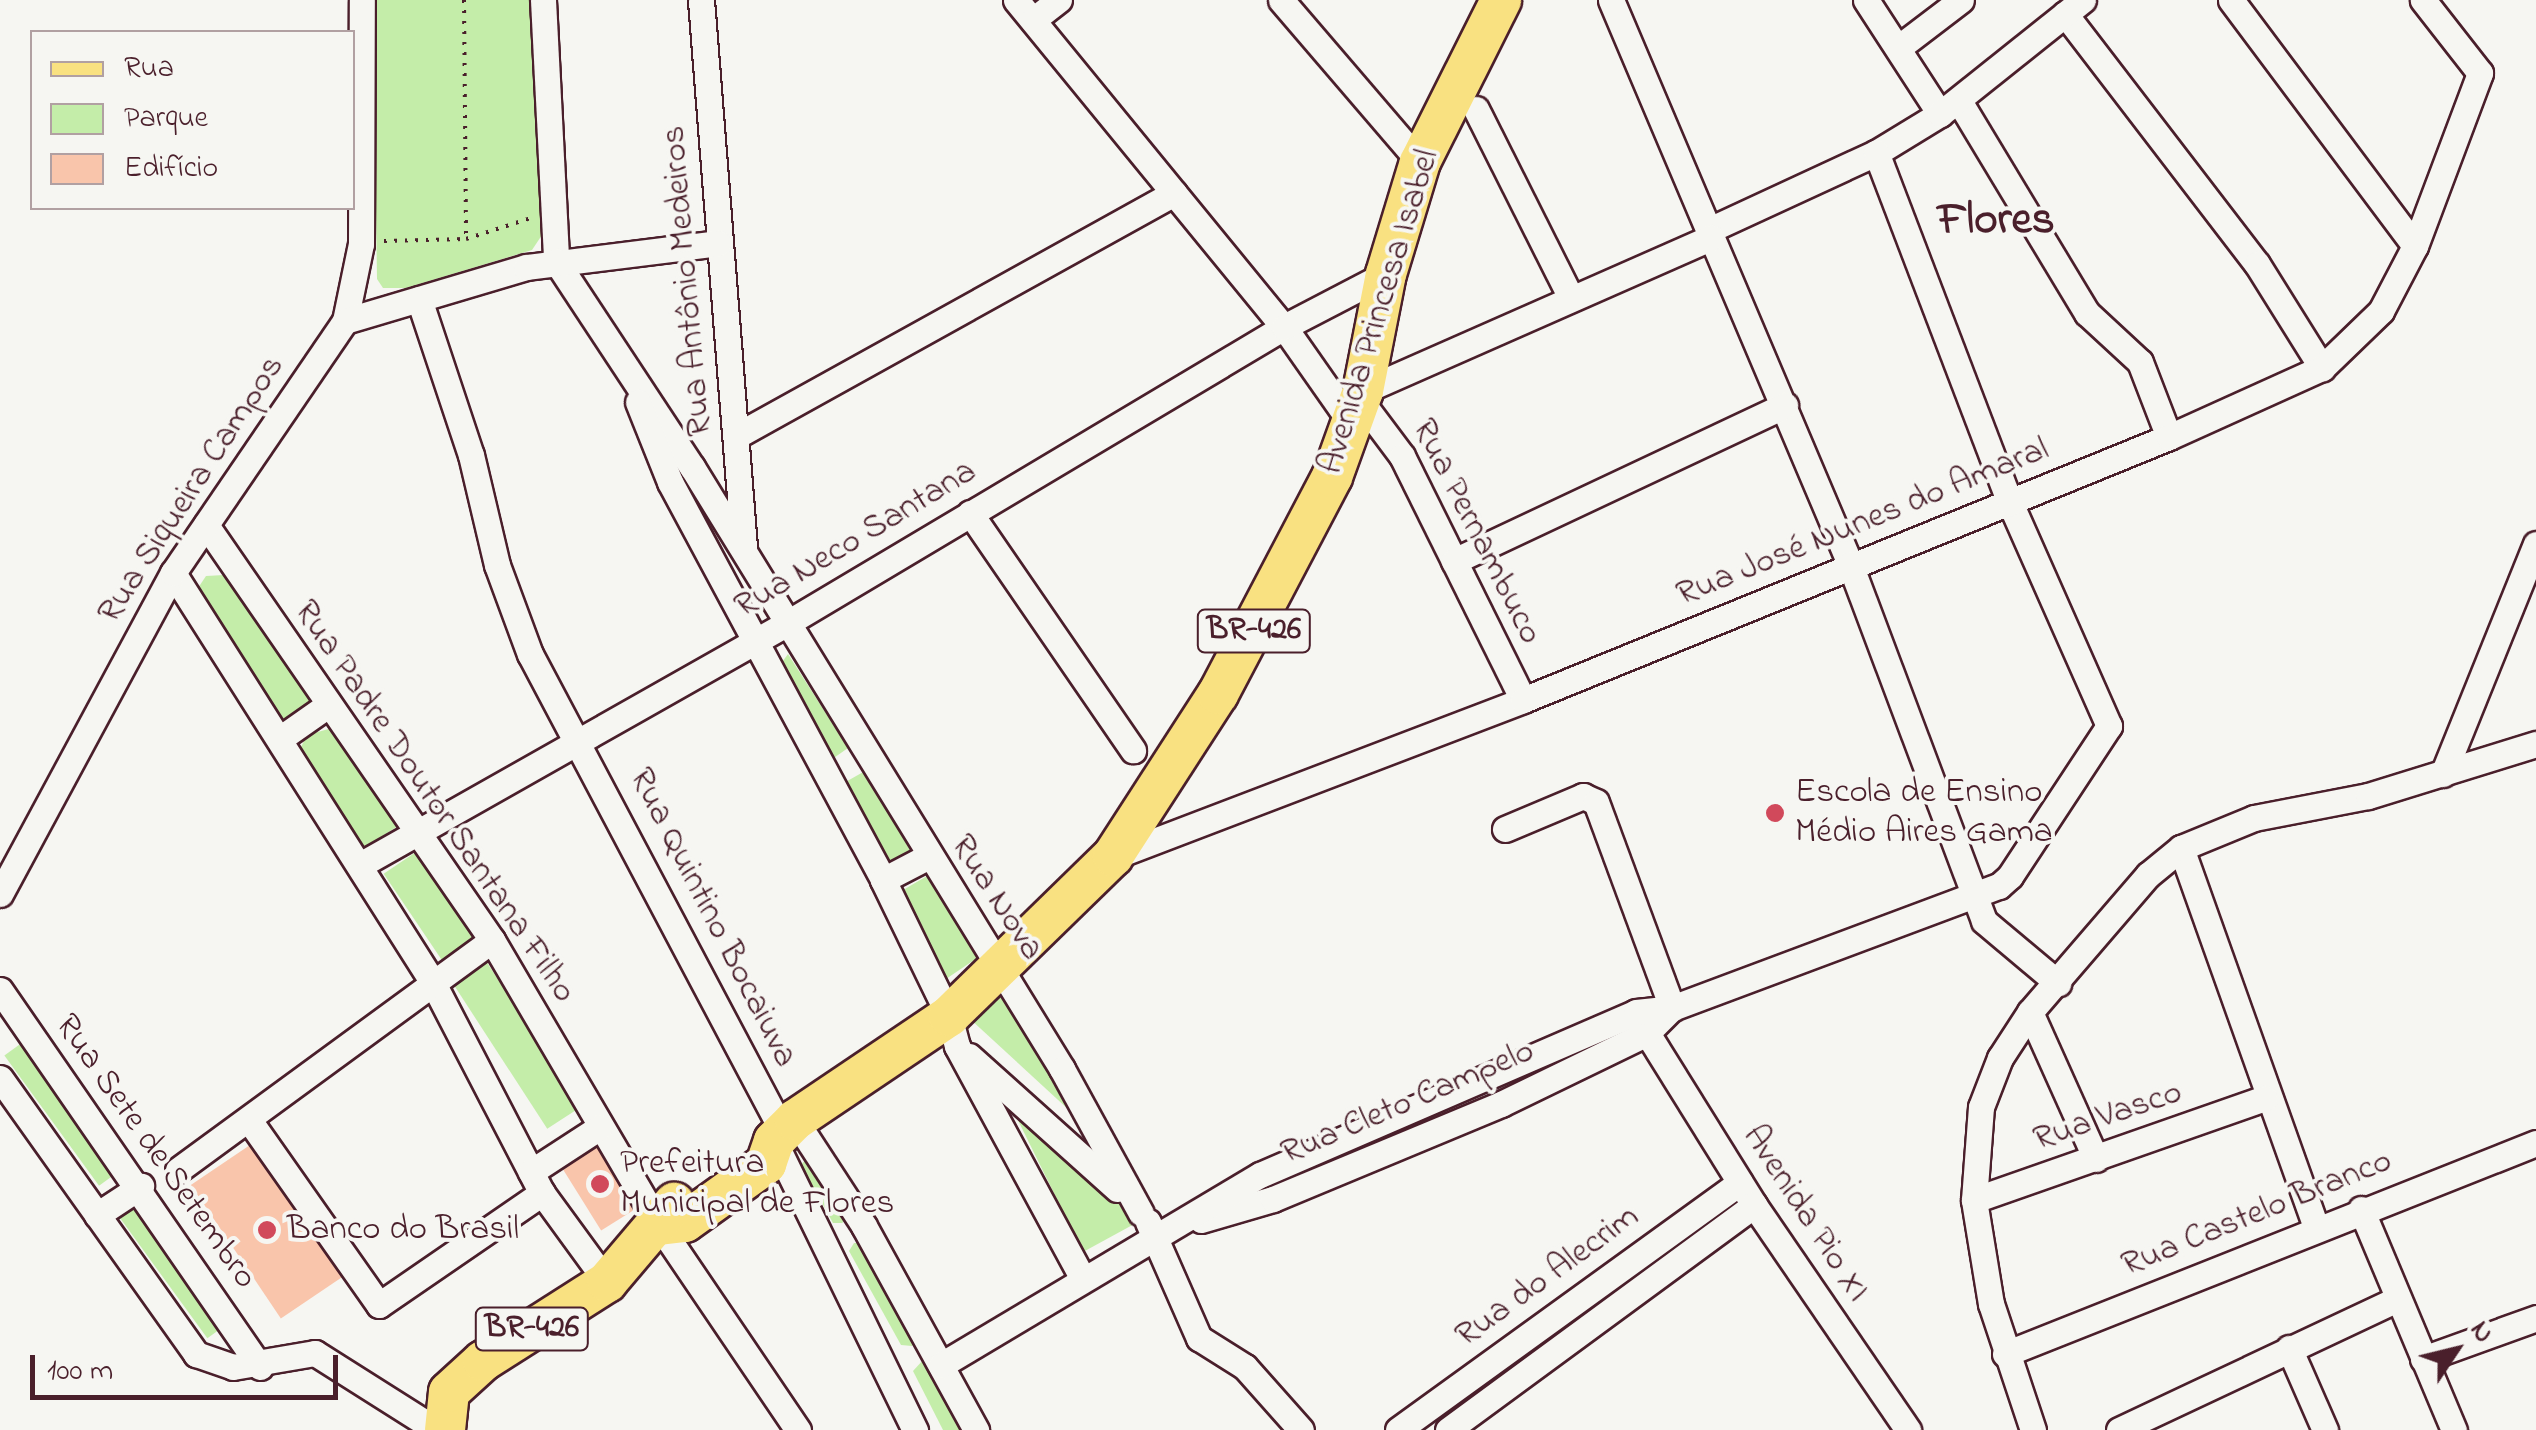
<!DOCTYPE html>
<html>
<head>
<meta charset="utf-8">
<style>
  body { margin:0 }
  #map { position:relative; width:2536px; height:1430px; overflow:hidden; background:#f6f6f2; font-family:"Indie Flower",sans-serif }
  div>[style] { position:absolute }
  .green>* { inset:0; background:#c4eda9; transform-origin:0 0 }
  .building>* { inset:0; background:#f9c5ab; transform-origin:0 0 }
  .path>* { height:4px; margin-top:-2px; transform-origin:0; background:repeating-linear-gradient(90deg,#4a1f2b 0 2.5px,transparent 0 10.5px) }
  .roads { filter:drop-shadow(2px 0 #4a1f2b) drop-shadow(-2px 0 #4a1f2b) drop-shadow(0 2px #4a1f2b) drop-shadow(0 -2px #4a1f2b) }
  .street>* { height:25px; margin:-12.5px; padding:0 12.5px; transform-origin:12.5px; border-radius:12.5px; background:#f6f6f2 }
  .primary>* { height:40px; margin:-20px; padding:0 20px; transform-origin:20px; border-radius:20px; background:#f9e181 }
  .dots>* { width:28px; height:28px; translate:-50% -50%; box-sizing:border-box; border:5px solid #f6f6f2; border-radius:50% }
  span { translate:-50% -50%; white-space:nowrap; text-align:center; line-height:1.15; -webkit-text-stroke:8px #f6f6f2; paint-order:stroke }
  .shield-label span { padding:2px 8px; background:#f6f6f2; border:2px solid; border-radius:8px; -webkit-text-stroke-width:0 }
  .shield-label { font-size:32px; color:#4a1f2b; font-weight:700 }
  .street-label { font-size:35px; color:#4a1f2b }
  .poi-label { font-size:35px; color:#4a1f2b }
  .left { translate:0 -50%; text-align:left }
  .district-label { font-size:45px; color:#4a1f2b; font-weight:700 }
  .legend { position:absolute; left:30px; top:30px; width:325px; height:180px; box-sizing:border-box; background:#f6f6f2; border:2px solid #b1a0a2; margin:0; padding:12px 18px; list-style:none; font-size:30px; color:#4a1f2b }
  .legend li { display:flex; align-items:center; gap:20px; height:50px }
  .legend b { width:50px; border:2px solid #b1a0a2 }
  .north { position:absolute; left:2406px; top:1300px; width:100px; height:100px; -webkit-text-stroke:8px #f6f6f2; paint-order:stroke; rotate:55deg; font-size:28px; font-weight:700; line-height:40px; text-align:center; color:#4a1f2b }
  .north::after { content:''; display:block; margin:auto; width:35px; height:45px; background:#4a1f2b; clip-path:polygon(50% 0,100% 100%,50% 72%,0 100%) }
  .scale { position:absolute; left:30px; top:1355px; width:308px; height:45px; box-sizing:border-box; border:5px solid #4a1f2b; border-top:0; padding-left:12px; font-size:30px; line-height:35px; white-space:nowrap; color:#4a1f2b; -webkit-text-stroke:8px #f6f6f2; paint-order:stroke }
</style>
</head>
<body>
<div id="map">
  <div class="green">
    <i style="clip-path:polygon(373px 0,536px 0,542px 235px,532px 250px,406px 288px,383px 288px,377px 279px)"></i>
    <i style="clip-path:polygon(224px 575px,315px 706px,287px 725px,196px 591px,206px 576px)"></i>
    <i style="clip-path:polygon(788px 654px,848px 748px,828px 762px,777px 669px)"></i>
    <i style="clip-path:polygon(332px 728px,398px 826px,362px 849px,299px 751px,307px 735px)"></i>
    <i style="clip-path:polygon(865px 771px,911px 852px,883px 864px,842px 784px)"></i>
    <i style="left:416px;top:852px;width:107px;height:39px;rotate:56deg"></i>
    <i style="clip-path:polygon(927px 876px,980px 956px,943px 981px,898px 893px)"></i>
    <i style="left:486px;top:961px;width:174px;height:40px;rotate:57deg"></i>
    <i style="clip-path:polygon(1000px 991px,1082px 1122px,969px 1018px)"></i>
    <i style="left:23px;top:1042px;width:161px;height:23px;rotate:54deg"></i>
    <i style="clip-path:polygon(1003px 1090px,1138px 1222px,1083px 1252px)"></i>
    <i style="clip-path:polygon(806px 1159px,847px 1219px,842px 1223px,833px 1223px,801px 1165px)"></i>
    <i style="left:135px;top:1203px;width:152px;height:21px;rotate:54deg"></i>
    <i style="clip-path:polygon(854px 1243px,864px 1243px,916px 1341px,912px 1346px,901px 1345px,849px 1251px)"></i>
    <i style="clip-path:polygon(924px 1359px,971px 1430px,943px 1430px,913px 1371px)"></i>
  </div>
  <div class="building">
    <i style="left:600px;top:1138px;width:79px;height:48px;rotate:58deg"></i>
    <i style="left:253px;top:1143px;width:161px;height:75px;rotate:56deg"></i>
  </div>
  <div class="path">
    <i style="left:464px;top:0;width:239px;rotate:89.5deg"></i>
    <i style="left:384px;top:241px;width:82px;rotate:-1.4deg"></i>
    <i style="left:466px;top:239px;width:68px;rotate:-17.9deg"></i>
  </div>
  <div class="roads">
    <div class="street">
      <i style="left:543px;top:0;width:261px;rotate:87.1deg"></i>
      <i style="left:556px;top:261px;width:247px;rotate:56.6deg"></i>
      <i style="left:692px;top:467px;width:707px;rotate:58.42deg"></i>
      <i style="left:1062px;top:1069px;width:164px;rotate:61.3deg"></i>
      <i style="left:701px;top:0;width:550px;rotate:85.51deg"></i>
      <i style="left:1016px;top:0;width:423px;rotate:50.7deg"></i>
      <i style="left:1284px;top:327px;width:118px;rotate:55deg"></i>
      <i style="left:1281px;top:0;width:213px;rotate:49.4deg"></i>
      <i style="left:1611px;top:0;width:613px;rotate:67.03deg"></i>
      <i style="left:1850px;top:564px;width:381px;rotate:69.4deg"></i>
      <i style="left:1984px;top:921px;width:97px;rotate:40deg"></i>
      <i style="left:1866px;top:0;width:136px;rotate:57deg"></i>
      <i style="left:2231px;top:0;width:307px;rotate:53.2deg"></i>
      <i style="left:2065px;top:14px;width:315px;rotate:52.5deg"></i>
      <i style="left:2257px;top:264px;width:123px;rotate:58deg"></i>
      <i style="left:1033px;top:20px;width:33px;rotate:-38deg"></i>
      <i style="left:1898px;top:48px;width:79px;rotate:-37.3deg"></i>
      <i style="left:1959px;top:101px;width:248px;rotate:58.9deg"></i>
      <i style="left:2087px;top:313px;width:72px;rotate:42.8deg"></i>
      <i style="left:2140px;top:362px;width:80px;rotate:68.9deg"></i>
      <i style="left:1476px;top:109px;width:212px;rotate:63.3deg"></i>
      <i style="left:1709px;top:230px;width:184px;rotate:-24.8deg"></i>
      <i style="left:1876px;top:153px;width:75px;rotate:-31.4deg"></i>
      <i style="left:1940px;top:114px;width:183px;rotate:-38.6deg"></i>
      <i style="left:419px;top:299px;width:164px;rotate:71.6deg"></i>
      <i style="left:471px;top:455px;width:113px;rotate:76.7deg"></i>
      <i style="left:497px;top:565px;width:95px;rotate:69.7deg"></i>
      <i style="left:530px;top:654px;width:541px;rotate:62.11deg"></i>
      <i style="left:345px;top:321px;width:79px;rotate:-78.3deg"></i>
      <i style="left:361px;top:244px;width:244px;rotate:-89.8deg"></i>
      <i style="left:1363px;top:391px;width:381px;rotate:-23.8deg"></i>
      <i style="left:1360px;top:400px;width:70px;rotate:53.1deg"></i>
      <i style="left:1402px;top:456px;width:272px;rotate:63.6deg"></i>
      <i style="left:638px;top:402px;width:86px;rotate:68.2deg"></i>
      <i style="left:670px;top:482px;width:451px;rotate:61.8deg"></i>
      <i style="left:883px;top:880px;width:151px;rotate:64.1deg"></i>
      <i style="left:949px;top:1016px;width:31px;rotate:75deg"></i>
      <i style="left:957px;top:1046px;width:265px;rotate:61.6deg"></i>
      <i style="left:736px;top:436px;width:501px;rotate:-29.02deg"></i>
      <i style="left:970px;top:513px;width:288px;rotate:55.5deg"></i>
      <i style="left:206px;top:525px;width:504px;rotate:55.43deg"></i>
      <i style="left:492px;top:940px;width:330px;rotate:59.6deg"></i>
      <i style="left:659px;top:1225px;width:248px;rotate:55.9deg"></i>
      <i style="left:1454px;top:561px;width:366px;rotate:-25.2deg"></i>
      <i style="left:173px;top:573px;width:483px;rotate:57.6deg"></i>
      <i style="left:432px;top:981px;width:239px;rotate:62.6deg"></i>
      <i style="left:542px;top:1193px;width:110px;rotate:53.9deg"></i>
      <i style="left:281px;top:738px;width:57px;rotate:-35.1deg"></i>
      <i style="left:2443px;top:774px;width:248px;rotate:-68deg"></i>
      <i style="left:1505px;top:829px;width:85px;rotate:-22.9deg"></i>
      <i style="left:1583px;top:796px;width:14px;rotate:25deg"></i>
      <i style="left:1596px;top:802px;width:220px;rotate:69.7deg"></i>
      <i style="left:2181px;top:848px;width:402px;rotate:70.4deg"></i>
      <i style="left:1115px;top:856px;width:437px;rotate:-20.9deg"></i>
      <i style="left:1523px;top:700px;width:697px;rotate:-22.15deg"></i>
      <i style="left:2169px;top:437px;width:168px;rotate:-24.3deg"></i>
      <i style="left:2322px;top:368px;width:82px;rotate:-44deg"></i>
      <i style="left:2381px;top:311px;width:73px;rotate:-62.4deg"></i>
      <i style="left:2415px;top:246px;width:185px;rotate:-69.4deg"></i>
      <i style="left:2480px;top:73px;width:93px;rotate:-128deg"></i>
      <i style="left:360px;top:865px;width:487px;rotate:-29.5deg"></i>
      <i style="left:784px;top:625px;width:582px;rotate:-30.79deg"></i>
      <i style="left:1284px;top:327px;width:115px;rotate:-27.5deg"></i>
      <i style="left:883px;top:880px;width:50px;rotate:-27.6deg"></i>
      <i style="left:0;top:894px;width:365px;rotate:-61.7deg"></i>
      <i style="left:173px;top:573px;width:305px;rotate:-55.7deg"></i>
      <i style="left:345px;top:321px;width:189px;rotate:-16.6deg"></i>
      <i style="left:526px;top:267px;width:194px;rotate:-7.1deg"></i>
      <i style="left:0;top:990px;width:458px;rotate:55.4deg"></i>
      <i style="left:2030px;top:1012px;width:161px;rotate:65.8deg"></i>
      <i style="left:1647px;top:1033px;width:203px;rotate:58.1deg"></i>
      <i style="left:1754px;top:1205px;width:273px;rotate:55.6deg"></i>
      <i style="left:969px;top:1056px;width:199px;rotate:41.9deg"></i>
      <i style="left:0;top:1078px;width:339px;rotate:54.6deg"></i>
      <i style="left:196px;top:1354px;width:39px;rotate:19deg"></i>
      <i style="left:233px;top:1367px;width:83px;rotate:-9.7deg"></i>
      <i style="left:315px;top:1353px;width:144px;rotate:32.3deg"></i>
      <i style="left:249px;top:1120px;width:226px;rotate:54.9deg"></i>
      <i style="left:379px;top:1305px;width:198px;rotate:-34.5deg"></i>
      <i style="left:795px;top:1120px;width:126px;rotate:56.9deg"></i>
      <i style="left:864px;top:1226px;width:233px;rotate:61.2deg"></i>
      <i style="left:774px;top:1141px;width:322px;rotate:64deg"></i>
      <i style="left:178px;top:1170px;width:389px;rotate:-36.2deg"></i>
      <i style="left:531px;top:1172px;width:82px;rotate:-33.1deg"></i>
      <i style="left:1974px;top:1200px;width:308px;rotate:-19.3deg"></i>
      <i style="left:2361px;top:1209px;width:240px;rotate:67.2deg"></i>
      <i style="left:97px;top:1215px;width:53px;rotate:-33.4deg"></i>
      <i style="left:1201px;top:1220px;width:75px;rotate:-16.3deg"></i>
      <i style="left:1273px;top:1199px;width:247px;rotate:-22.6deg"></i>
      <i style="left:1501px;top:1104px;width:162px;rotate:-25.9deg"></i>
      <i style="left:1647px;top:1033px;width:35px;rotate:-45deg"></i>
      <i style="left:1148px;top:1222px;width:127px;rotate:66.3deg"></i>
      <i style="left:1199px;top:1338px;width:54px;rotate:32.2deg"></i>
      <i style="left:1245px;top:1367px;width:84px;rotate:48.4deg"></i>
      <i style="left:2289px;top:1348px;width:90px;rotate:66.3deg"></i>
      <i style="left:2005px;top:1354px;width:571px;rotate:-21.67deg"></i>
      <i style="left:2423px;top:1359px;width:120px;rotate:-19.9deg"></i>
      <i style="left:941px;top:1365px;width:371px;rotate:-30.8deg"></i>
      <i style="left:1260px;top:1175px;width:410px;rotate:-23.4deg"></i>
      <i style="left:1636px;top:1012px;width:36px;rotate:-6deg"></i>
      <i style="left:1672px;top:1008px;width:349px;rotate:-20.5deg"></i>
      <i style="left:1999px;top:886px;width:15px;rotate:-42deg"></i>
      <i style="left:2010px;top:876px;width:180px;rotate:-56.6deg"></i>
      <i style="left:2109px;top:726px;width:244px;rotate:-113.9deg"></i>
      <i style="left:2010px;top:503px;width:375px;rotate:-110.9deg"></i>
      <i style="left:1398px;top:1430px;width:422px;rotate:-35.9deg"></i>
      <i style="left:1448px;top:1430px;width:380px;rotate:-36.3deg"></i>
      <i style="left:2033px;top:1430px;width:133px;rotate:-108.4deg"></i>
      <i style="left:1991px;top:1304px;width:105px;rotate:-99.3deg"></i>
      <i style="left:1974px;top:1200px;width:93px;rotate:-85.7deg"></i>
      <i style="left:1981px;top:1107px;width:53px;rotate:-68.8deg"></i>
      <i style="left:2000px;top:1058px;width:55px;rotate:-56.9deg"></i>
      <i style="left:2030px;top:1012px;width:181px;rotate:-49.3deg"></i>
      <i style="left:2148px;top:875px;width:43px;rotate:-39.3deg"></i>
      <i style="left:2181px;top:848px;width:79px;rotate:-22.3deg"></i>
      <i style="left:2254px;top:818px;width:116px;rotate:-10.9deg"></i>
      <i style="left:2368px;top:796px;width:176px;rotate:-17.2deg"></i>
      <i style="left:2119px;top:1430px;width:307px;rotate:-25.2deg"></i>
    </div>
    <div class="primary">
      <i style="left:659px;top:1225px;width:26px;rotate:-7deg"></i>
      <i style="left:685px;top:1222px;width:100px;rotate:-35.6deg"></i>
      <i style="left:766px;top:1164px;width:24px;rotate:-71deg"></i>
      <i style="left:774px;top:1141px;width:30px;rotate:-45deg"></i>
      <i style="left:795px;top:1120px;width:186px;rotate:-34deg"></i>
      <i style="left:949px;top:1016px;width:229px;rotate:-44.3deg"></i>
      <i style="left:1113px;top:856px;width:193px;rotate:-57.1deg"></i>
      <i style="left:1218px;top:694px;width:245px;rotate:-62.3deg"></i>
      <i style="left:1332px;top:477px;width:91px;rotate:-70.2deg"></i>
      <i style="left:1363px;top:391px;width:119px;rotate:-78.9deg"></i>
      <i style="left:1386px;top:274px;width:117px;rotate:-73.1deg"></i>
      <i style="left:1420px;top:162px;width:181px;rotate:-63.4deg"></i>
      <i style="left:445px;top:1430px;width:38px;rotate:-84deg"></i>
      <i style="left:449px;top:1392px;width:46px;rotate:-42.4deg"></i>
      <i style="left:483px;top:1361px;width:147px;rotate:-32.5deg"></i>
      <i style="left:607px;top:1282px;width:104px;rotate:-49.7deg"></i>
    </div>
  </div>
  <div class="dots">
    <i style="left:1775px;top:813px;background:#d1495b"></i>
    <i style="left:600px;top:1184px;background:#d1495b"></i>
    <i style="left:267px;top:1230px;background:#d1495b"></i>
  </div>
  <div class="shield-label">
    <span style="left:1254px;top:631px">BR-426</span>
    <span style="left:532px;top:1329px">BR-426</span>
  </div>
  <div class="street-label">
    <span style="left:688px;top:281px;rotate:-95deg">Rua Antônio Medeiros</span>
    <span style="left:1380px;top:312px;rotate:-73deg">Avenida Princesa Isabel</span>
    <span style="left:192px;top:490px;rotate:-57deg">Rua Siqueira Campos</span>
    <span style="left:1863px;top:523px;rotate:-22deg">Rua José Nunes do Amaral</span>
    <span style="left:1476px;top:532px;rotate:63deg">Rua Pernambuco</span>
    <span style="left:856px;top:540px;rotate:-31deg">Rua Neco Santana</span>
    <span style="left:434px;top:802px;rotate:56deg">Rua Padre Doutor Santana Filho</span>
    <span style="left:996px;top:898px;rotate:57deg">Rua Nova</span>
    <span style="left:712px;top:918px;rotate:63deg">Rua Quintino Bocaiuva</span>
    <span style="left:1408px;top:1103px;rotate:-23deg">Rua Cleto Campelo</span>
    <span style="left:2108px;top:1117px;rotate:-19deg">Rua Vasco</span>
    <span style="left:155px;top:1152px;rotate:55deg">Rua Sete de Setembro</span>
    <span style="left:1805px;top:1214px;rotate:57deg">Avenida Pio XI</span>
    <span style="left:2257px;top:1214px;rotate:-22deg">Rua Castelo Branco</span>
    <span style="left:1548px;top:1277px;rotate:-36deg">Rua do Alecrim</span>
  </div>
  <div class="poi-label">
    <span class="left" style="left:1795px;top:813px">Escola de Ensino<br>Médio Aires Gama</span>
    <span class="left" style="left:620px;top:1184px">Prefeitura<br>Municipal de Flores</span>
    <span class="left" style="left:287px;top:1230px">Banco do Brasil</span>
  </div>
  <div class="district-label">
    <span style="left:1996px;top:222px">Flores</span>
  </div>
  <ul class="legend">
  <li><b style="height:12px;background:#f9e181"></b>Rua</li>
  <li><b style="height:28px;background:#c4eda9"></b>Parque</li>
  <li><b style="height:28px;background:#f9c5ab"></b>Edifício</li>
  </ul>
  <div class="north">N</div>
  <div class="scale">100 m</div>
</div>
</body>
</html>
